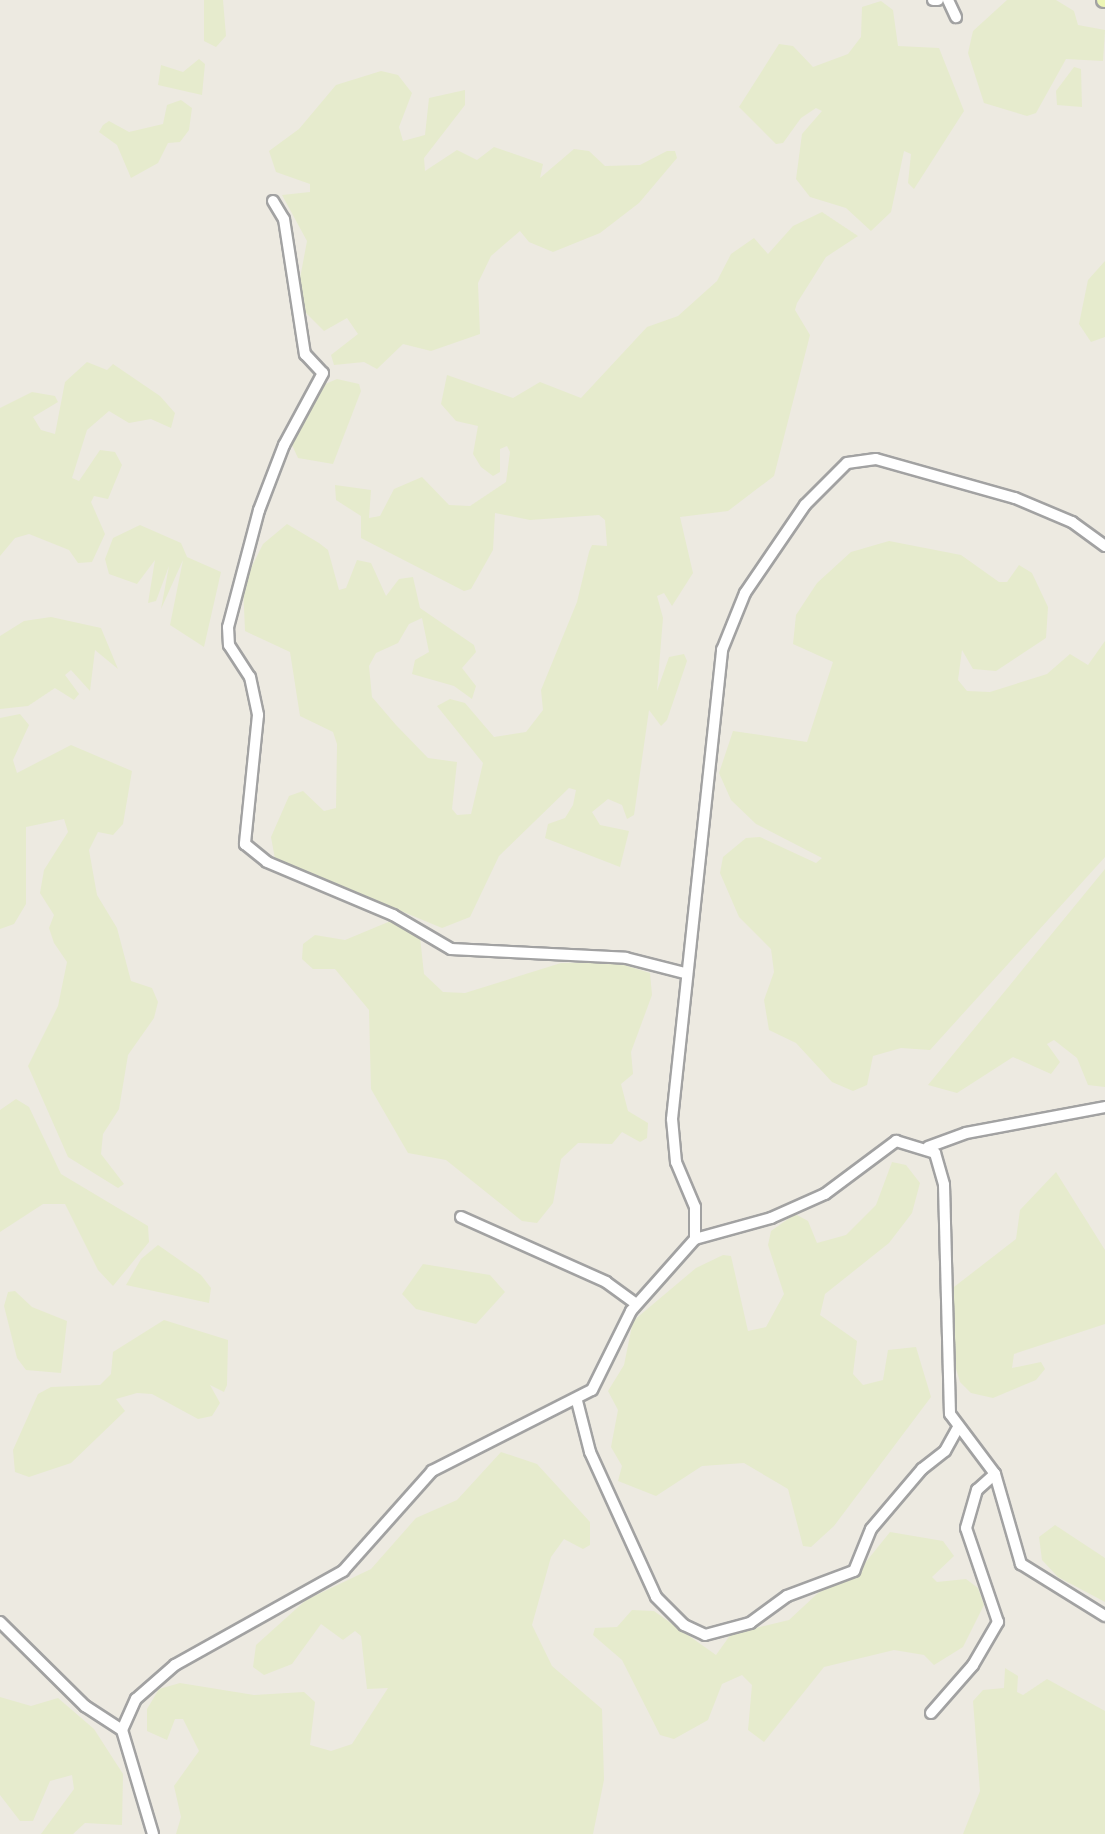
<!DOCTYPE html>
<html>
<head>
<meta charset="utf-8">
<style>
  body { margin:0 }
  #map { position:relative; width:1105px; height:1834px; overflow:hidden; background:#edeae1; font-family:Poppins,sans-serif }
  div>[style] { position:absolute }
  .farmland>* { inset:0; background:#e6ebcd }
  .roads { filter:drop-shadow(2px 0 #a2a2a2) drop-shadow(-2px 0 #a2a2a2) drop-shadow(0 2px #a2a2a2) drop-shadow(0 -2px #a2a2a2) }
  .minor>* { height:10px; margin:-5px; padding:0 5px; transform-origin:5px; border-radius:5px; background:#fff }
  .secondary>* { height:14px; margin:-7px; padding:0 7px; transform-origin:7px; border-radius:7px; background:#edf6b6 }
  span { translate:-50% -50%; white-space:nowrap; text-align:center; line-height:1.15; -webkit-text-stroke:5px #fff; paint-order:stroke }
</style>
</head>
<body>
<div id="map">
  <div class="farmland">
    <i style="clip-path:polygon(204px 0,223px 0,226px 36px,216px 47px,204px 41px)"></i>
    <i style="clip-path:polygon(1007px 0,1056px 0,1074px 11px,1078px 25px,1105px 30px,1103px 61px,1066px 59px,1036px 113px,1027px 116px,984px 103px,968px 53px,973px 31px)"></i>
    <i style="clip-path:polygon(881px 1px,893px 10px,898px 46px,939px 48px,964px 111px,914px 189px,908px 183px,911px 154px,904px 151px,891px 212px,871px 231px,846px 208px,810px 197px,796px 179px,802px 134px,822px 111px,816px 108px,801px 118px,783px 143px,776px 144px,739px 107px,779px 44px,793px 46px,813px 67px,848px 54px,861px 37px,862px 7px)"></i>
    <i style="clip-path:polygon(199px 59px,205px 64px,202px 95px,158px 85px,161px 65px,183px 72px)"></i>
    <i style="clip-path:polygon(1074px 67px,1081px 69px,1082px 107px,1057px 105px,1056px 91px)"></i>
    <i style="clip-path:polygon(381px 71px,398px 75px,412px 93px,399px 127px,403px 141px,425px 135px,429px 98px,465px 90px,465px 105px,424px 158px,425px 171px,457px 150px,477px 160px,494px 147px,543px 164px,540px 178px,574px 149px,589px 151px,605px 166px,640px 165px,667px 151px,675px 151px,677px 158px,639px 203px,600px 233px,553px 252px,529px 242px,520px 231px,491px 256px,478px 283px,480px 334px,431px 351px,403px 344px,377px 369px,364px 362px,334px 365px,331px 355px,358px 334px,347px 318px,324px 331px,304px 311px,298px 289px,307px 241px,282px 195px,310px 192px,310px 184px,276px 172px,269px 151px,299px 129px,336px 85px)"></i>
    <i style="clip-path:polygon(181px 100px,192px 108px,189px 130px,180px 142px,168px 143px,158px 163px,131px 178px,117px 145px,99px 132px,103px 125px,109px 121px,129px 132px,163px 124px,167px 105px)"></i>
    <i style="clip-path:polygon(822px 212px,858px 236px,826px 257px,797px 303px,795px 310px,810px 335px,774px 476px,728px 511px,680px 517px,693px 573px,672px 606px,664px 593px,657px 596px,663px 618px,657px 691px,669px 657px,684px 654px,687px 661px,667px 720px,661px 726px,649px 710px,634px 815px,627px 819px,622px 805px,608px 799px,592px 812px,600px 825px,629px 831px,620px 867px,545px 838px,548px 824px,565px 818px,573px 805px,576px 790px,569px 788px,499px 856px,470px 917px,442px 928px,275px 859px,271px 837px,289px 796px,303px 791px,324px 811px,336px 808px,337px 744px,333px 732px,300px 716px,290px 652px,245px 631px,243px 584px,263px 544px,287px 524px,319px 543px,328px 550px,339px 590px,346px 588px,357px 560px,371px 563px,386px 596px,399px 579px,413px 577px,420px 608px,474px 645px,476px 652px,462px 668px,476px 686px,472px 699px,454px 686px,412px 674px,415px 660px,429px 652px,422px 618px,409px 624px,398px 643px,376px 653px,369px 666px,372px 697px,396px 725px,428px 758px,457px 762px,452px 809px,457px 815px,471px 814px,483px 763px,437px 706px,450px 699px,465px 703px,494px 737px,526px 732px,543px 710px,541px 690px,577px 602px,589px 552px,592px 545px,607px 546px,605px 520px,599px 515px,530px 520px,495px 513px,493px 550px,471px 589px,464px 591px,361px 538px,361px 516px,336px 500px,335px 485px,371px 490px,369px 518px,380px 516px,394px 489px,422px 477px,449px 505px,470px 506px,506px 482px,510px 452px,507px 446px,500px 449px,500px 472px,493px 476px,481px 467px,473px 454px,478px 426px,456px 421px,441px 404px,447px 375px,513px 398px,540px 382px,581px 398px,647px 327px,678px 316px,717px 281px,731px 254px,754px 238px,768px 254px,793px 226px)"></i>
    <i style="clip-path:polygon(1105px 261px,1105px 337px,1091px 342px,1079px 324px,1088px 280px)"></i>
    <i style="clip-path:polygon(87px 362px,107px 370px,113px 364px,160px 396px,175px 413px,171px 428px,151px 419px,129px 423px,109px 411px,87px 430px,72px 478px,79px 481px,100px 450px,115px 452px,122px 465px,108px 499px,94px 496px,91px 502px,105px 534px,92px 562px,78px 563px,69px 550px,29px 534px,15px 538px,0 556px,0 408px,32px 392px,55px 396px,58px 402px,33px 417px,41px 430px,55px 434px,65px 382px)"></i>
    <i style="clip-path:polygon(337px 379px,359px 384px,361px 391px,333px 464px,298px 458px,292px 445px,298px 431px,323px 385px)"></i>
    <i style="clip-path:polygon(140px 525px,181px 543px,187px 557px,221px 572px,204px 647px,170px 625px,183px 560px,161px 609px,169px 566px,156px 601px,148px 603px,155px 560px,137px 584px,109px 574px,105px 559px,113px 538px)"></i>
    <i style="clip-path:polygon(889px 541px,961px 555px,999px 582px,1007px 582px,1019px 565px,1032px 573px,1048px 607px,1046px 638px,996px 671px,973px 669px,962px 650px,958px 680px,967px 691px,990px 692px,1047px 674px,1070px 654px,1088px 665px,1105px 641px,1105px 857px,930px 1050px,901px 1048px,873px 1056px,867px 1085px,853px 1091px,832px 1082px,796px 1043px,769px 1030px,764px 1000px,774px 972px,771px 949px,739px 917px,720px 873px,723px 857px,746px 838px,760px 837px,816px 863px,822px 858px,756px 824px,731px 800px,719px 773px,733px 731px,807px 742px,833px 662px,793px 644px,796px 615px,817px 583px,851px 552px)"></i>
    <i style="clip-path:polygon(51px 617px,101px 628px,118px 669px,95px 650px,90px 691px,71px 670px,65px 675px,79px 694px,74px 700px,55px 688px,28px 706px,0 709px,0 636px,24px 621px)"></i>
    <i style="clip-path:polygon(20px 714px,29px 725px,13px 760px,17px 773px,71px 745px,132px 771px,123px 824px,113px 835px,98px 832px,89px 850px,97px 895px,117px 928px,131px 981px,152px 988px,158px 1002px,154px 1018px,128px 1055px,119px 1109px,103px 1134px,101px 1154px,124px 1184px,118px 1188px,68px 1157px,28px 1066px,58px 1006px,67px 962px,54px 943px,49px 928px,54px 915px,40px 893px,44px 870px,68px 832px,64px 819px,26px 827px,26px 904px,14px 924px,0 929px,0 718px)"></i>
    <i style="clip-path:polygon(1105px 869px,1105px 1087px,1088px 1085px,1077px 1058px,1054px 1040px,1047px 1044px,1060px 1062px,1051px 1074px,1013px 1057px,957px 1093px,928px 1085px)"></i>
    <i style="clip-path:polygon(393px 920px,420px 937px,424px 974px,443px 992px,465px 993px,561px 963px,615px 962px,650px 973px,652px 995px,631px 1052px,633px 1074px,621px 1084px,628px 1111px,648px 1123px,647px 1138px,640px 1142px,622px 1132px,612px 1144px,578px 1143px,561px 1159px,553px 1203px,537px 1223px,522px 1221px,446px 1160px,408px 1153px,371px 1089px,369px 1010px,335px 969px,313px 969px,302px 959px,303px 944px,315px 935px,345px 940px)"></i>
    <i style="clip-path:polygon(16px 1099px,29px 1107px,61px 1174px,148px 1226px,149px 1242px,113px 1286px,98px 1270px,65px 1204px,43px 1204px,0 1232px,0 1110px)"></i>
    <i style="clip-path:polygon(892px 1162px,906px 1165px,920px 1183px,912px 1213px,889px 1243px,825px 1294px,820px 1315px,857px 1341px,853px 1374px,863px 1385px,883px 1380px,888px 1350px,916px 1347px,931px 1397px,834px 1526px,811px 1547px,803px 1546px,788px 1489px,744px 1463px,702px 1466px,656px 1496px,618px 1481px,622px 1466px,611px 1447px,618px 1410px,608px 1391px,624px 1365px,633px 1321px,696px 1268px,723px 1255px,731px 1256px,748px 1331px,766px 1327px,784px 1294px,768px 1245px,771px 1231px,795px 1214px,808px 1221px,817px 1243px,846px 1235px,876px 1205px)"></i>
    <i style="clip-path:polygon(1056px 1172px,1105px 1250px,1105px 1324px,1014px 1354px,1012px 1368px,1041px 1362px,1045px 1369px,1036px 1380px,993px 1398px,971px 1393px,960px 1382px,952px 1355px,954px 1287px,1016px 1239px,1020px 1210px)"></i>
    <i style="clip-path:polygon(158px 1245px,201px 1275px,211px 1288px,209px 1303px,126px 1285px,141px 1259px)"></i>
    <i style="clip-path:polygon(423px 1264px,490px 1275px,505px 1292px,476px 1324px,416px 1309px,402px 1294px)"></i>
    <i style="clip-path:polygon(15px 1291px,32px 1307px,67px 1321px,61px 1373px,26px 1370px,17px 1358px,4px 1306px,8px 1292px)"></i>
    <i style="clip-path:polygon(164px 1320px,228px 1340px,227px 1385px,224px 1392px,210px 1385px,220px 1403px,212px 1416px,198px 1419px,152px 1394px,137px 1393px,116px 1399px,125px 1411px,71px 1463px,29px 1477px,15px 1472px,13px 1450px,38px 1394px,51px 1387px,100px 1385px,111px 1374px,113px 1352px)"></i>
    <i style="clip-path:polygon(501px 1452px,537px 1464px,590px 1522px,590px 1545px,583px 1549px,564px 1539px,551px 1557px,532px 1625px,552px 1666px,602px 1709px,604px 1780px,593px 1834px,176px 1834px,181px 1817px,174px 1786px,199px 1751px,183px 1719px,175px 1719px,167px 1740px,147px 1731px,147px 1709px,159px 1689px,180px 1683px,254px 1695px,304px 1692px,315px 1702px,310px 1745px,331px 1751px,352px 1744px,388px 1688px,367px 1689px,361px 1636px,355px 1631px,343px 1640px,321px 1624px,292px 1664px,264px 1675px,253px 1667px,256px 1645px,306px 1600px,371px 1569px,416px 1518px,457px 1500px)"></i>
    <i style="clip-path:polygon(1055px 1525px,1105px 1558px,1105px 1602px,1058px 1577px,1042px 1560px,1039px 1537px)"></i>
    <i style="clip-path:polygon(890px 1532px,943px 1541px,954px 1556px,932px 1577px,937px 1582px,966px 1579px,978px 1588px,984px 1605px,963px 1647px,934px 1665px,924px 1655px,894px 1650px,824px 1667px,764px 1742px,748px 1730px,752px 1685px,742px 1675px,722px 1684px,708px 1720px,674px 1739px,660px 1735px,622px 1660px,593px 1635px,595px 1628px,617px 1627px,632px 1610px,654px 1611px,716px 1655px,731px 1634px,789px 1620px,818px 1593px,857px 1573px)"></i>
    <i style="clip-path:polygon(1005px 1668px,1018px 1676px,1017px 1692px,1023px 1695px,1047px 1679px,1105px 1711px,1105px 1834px,963px 1834px,980px 1791px,973px 1701px,983px 1690px,1004px 1688px)"></i>
    <i style="clip-path:polygon(0 1697px,31px 1706px,58px 1698px,94px 1729px,123px 1774px,122px 1825px,85px 1823px,73px 1834px,41px 1834px,74px 1789px,72px 1775px,50px 1781px,33px 1821px,20px 1821px,0 1795px)"></i>
  </div>
  <div class="roads">
    <div class="minor">
      <i style="left:933px;top:0;width:5px"></i>
      <i style="left:948px;top:0;width:19px;rotate:65deg"></i>
      <i style="left:273px;top:201px;width:21px;rotate:59deg"></i>
      <i style="left:284px;top:219px;width:137px;rotate:81.2deg"></i>
      <i style="left:305px;top:354px;width:26px;rotate:47deg"></i>
      <i style="left:323px;top:373px;width:82px;rotate:118.4deg"></i>
      <i style="left:284px;top:445px;width:70px;rotate:111deg"></i>
      <i style="left:259px;top:510px;width:121px;rotate:104.8deg"></i>
      <i style="left:228px;top:627px;width:18px;rotate:87deg"></i>
      <i style="left:229px;top:645px;width:38px;rotate:57deg"></i>
      <i style="left:250px;top:677px;width:39px;rotate:78deg"></i>
      <i style="left:258px;top:715px;width:130px;rotate:95.8deg"></i>
      <i style="left:245px;top:844px;width:28px;rotate:39deg"></i>
      <i style="left:267px;top:862px;width:137px;rotate:22.8deg"></i>
      <i style="left:393px;top:915px;width:67px;rotate:30.4deg"></i>
      <i style="left:451px;top:949px;width:175px;rotate:2.9deg"></i>
      <i style="left:626px;top:958px;width:61px;rotate:14.3deg"></i>
      <i style="left:928px;top:1147px;width:40px;rotate:-20.2deg"></i>
      <i style="left:966px;top:1133px;width:141px;rotate:-10.6deg"></i>
      <i style="left:461px;top:1217px;width:159px;rotate:24.1deg"></i>
      <i style="left:606px;top:1282px;width:37px;rotate:36deg"></i>
      <i style="left:695px;top:1239px;width:79px;rotate:-15.4deg"></i>
      <i style="left:771px;top:1218px;width:59px;rotate:-24deg"></i>
      <i style="left:825px;top:1194px;width:89px;rotate:-36.7deg"></i>
      <i style="left:896px;top:1141px;width:41px;rotate:17.1deg"></i>
      <i style="left:935px;top:1153px;width:33px;rotate:74deg"></i>
      <i style="left:944px;top:1185px;width:229px;rotate:88.5deg"></i>
      <i style="left:950px;top:1414px;width:75px;rotate:53.1deg"></i>
      <i style="left:995px;top:1474px;width:94px;rotate:73.9deg"></i>
      <i style="left:1021px;top:1564px;width:99px;rotate:31.8deg"></i>
      <i style="left:577px;top:1401px;width:53px;rotate:75.7deg"></i>
      <i style="left:590px;top:1452px;width:159px;rotate:65.5deg"></i>
      <i style="left:656px;top:1597px;width:40px;rotate:45deg"></i>
      <i style="left:684px;top:1625px;width:23px;rotate:25deg"></i>
      <i style="left:705px;top:1635px;width:47px;rotate:-14.9deg"></i>
      <i style="left:750px;top:1623px;width:46px;rotate:-36.1deg"></i>
      <i style="left:787px;top:1596px;width:72px;rotate:-20.5deg"></i>
      <i style="left:854px;top:1571px;width:45px;rotate:-68deg"></i>
      <i style="left:871px;top:1529px;width:79px;rotate:-49.6deg"></i>
      <i style="left:922px;top:1469px;width:29px;rotate:-38deg"></i>
      <i style="left:945px;top:1451px;width:26px;rotate:-61deg"></i>
      <i style="left:0;top:1622px;width:120px;rotate:44.7deg"></i>
      <i style="left:85px;top:1706px;width:44px;rotate:33deg"></i>
      <i style="left:931px;top:1713px;width:64px;rotate:-48.8deg"></i>
      <i style="left:973px;top:1665px;width:50px;rotate:-59.8deg"></i>
      <i style="left:998px;top:1622px;width:99px;rotate:-108.8deg"></i>
      <i style="left:966px;top:1528px;width:40px;rotate:-74deg"></i>
      <i style="left:977px;top:1490px;width:24px;rotate:-42deg"></i>
      <i style="left:153px;top:1834px;width:109px;rotate:-106.6deg"></i>
      <i style="left:122px;top:1730px;width:34px;rotate:-66deg"></i>
      <i style="left:136px;top:1699px;width:52px;rotate:-41.1deg"></i>
      <i style="left:175px;top:1665px;width:193px;rotate:-29.2deg"></i>
      <i style="left:343px;top:1571px;width:134px;rotate:-48.3deg"></i>
      <i style="left:432px;top:1471px;width:179px;rotate:-26.9deg"></i>
      <i style="left:592px;top:1390px;width:88px;rotate:-63.7deg"></i>
      <i style="left:631px;top:1311px;width:96px;rotate:-48.4deg"></i>
      <i style="left:695px;top:1239px;width:32px;rotate:-90deg"></i>
      <i style="left:695px;top:1207px;width:49px;rotate:-112.9deg"></i>
      <i style="left:676px;top:1162px;width:43px;rotate:-95.3deg"></i>
      <i style="left:672px;top:1119px;width:472px;rotate:-83.9deg"></i>
      <i style="left:722px;top:650px;width:61px;rotate:-68deg"></i>
      <i style="left:745px;top:593px;width:107px;rotate:-55.7deg"></i>
      <i style="left:805px;top:505px;width:59px;rotate:-45deg"></i>
      <i style="left:847px;top:463px;width:29px;rotate:-8deg"></i>
      <i style="left:876px;top:459px;width:144px;rotate:15.7deg"></i>
      <i style="left:1015px;top:498px;width:62px;rotate:22.8deg"></i>
      <i style="left:1072px;top:522px;width:41px;rotate:36deg"></i>
    </div>
    <div class="secondary">
      <i style="left:1104px;top:0;width:1px"></i>
    </div>
  </div>
</div>
</body>
</html>
